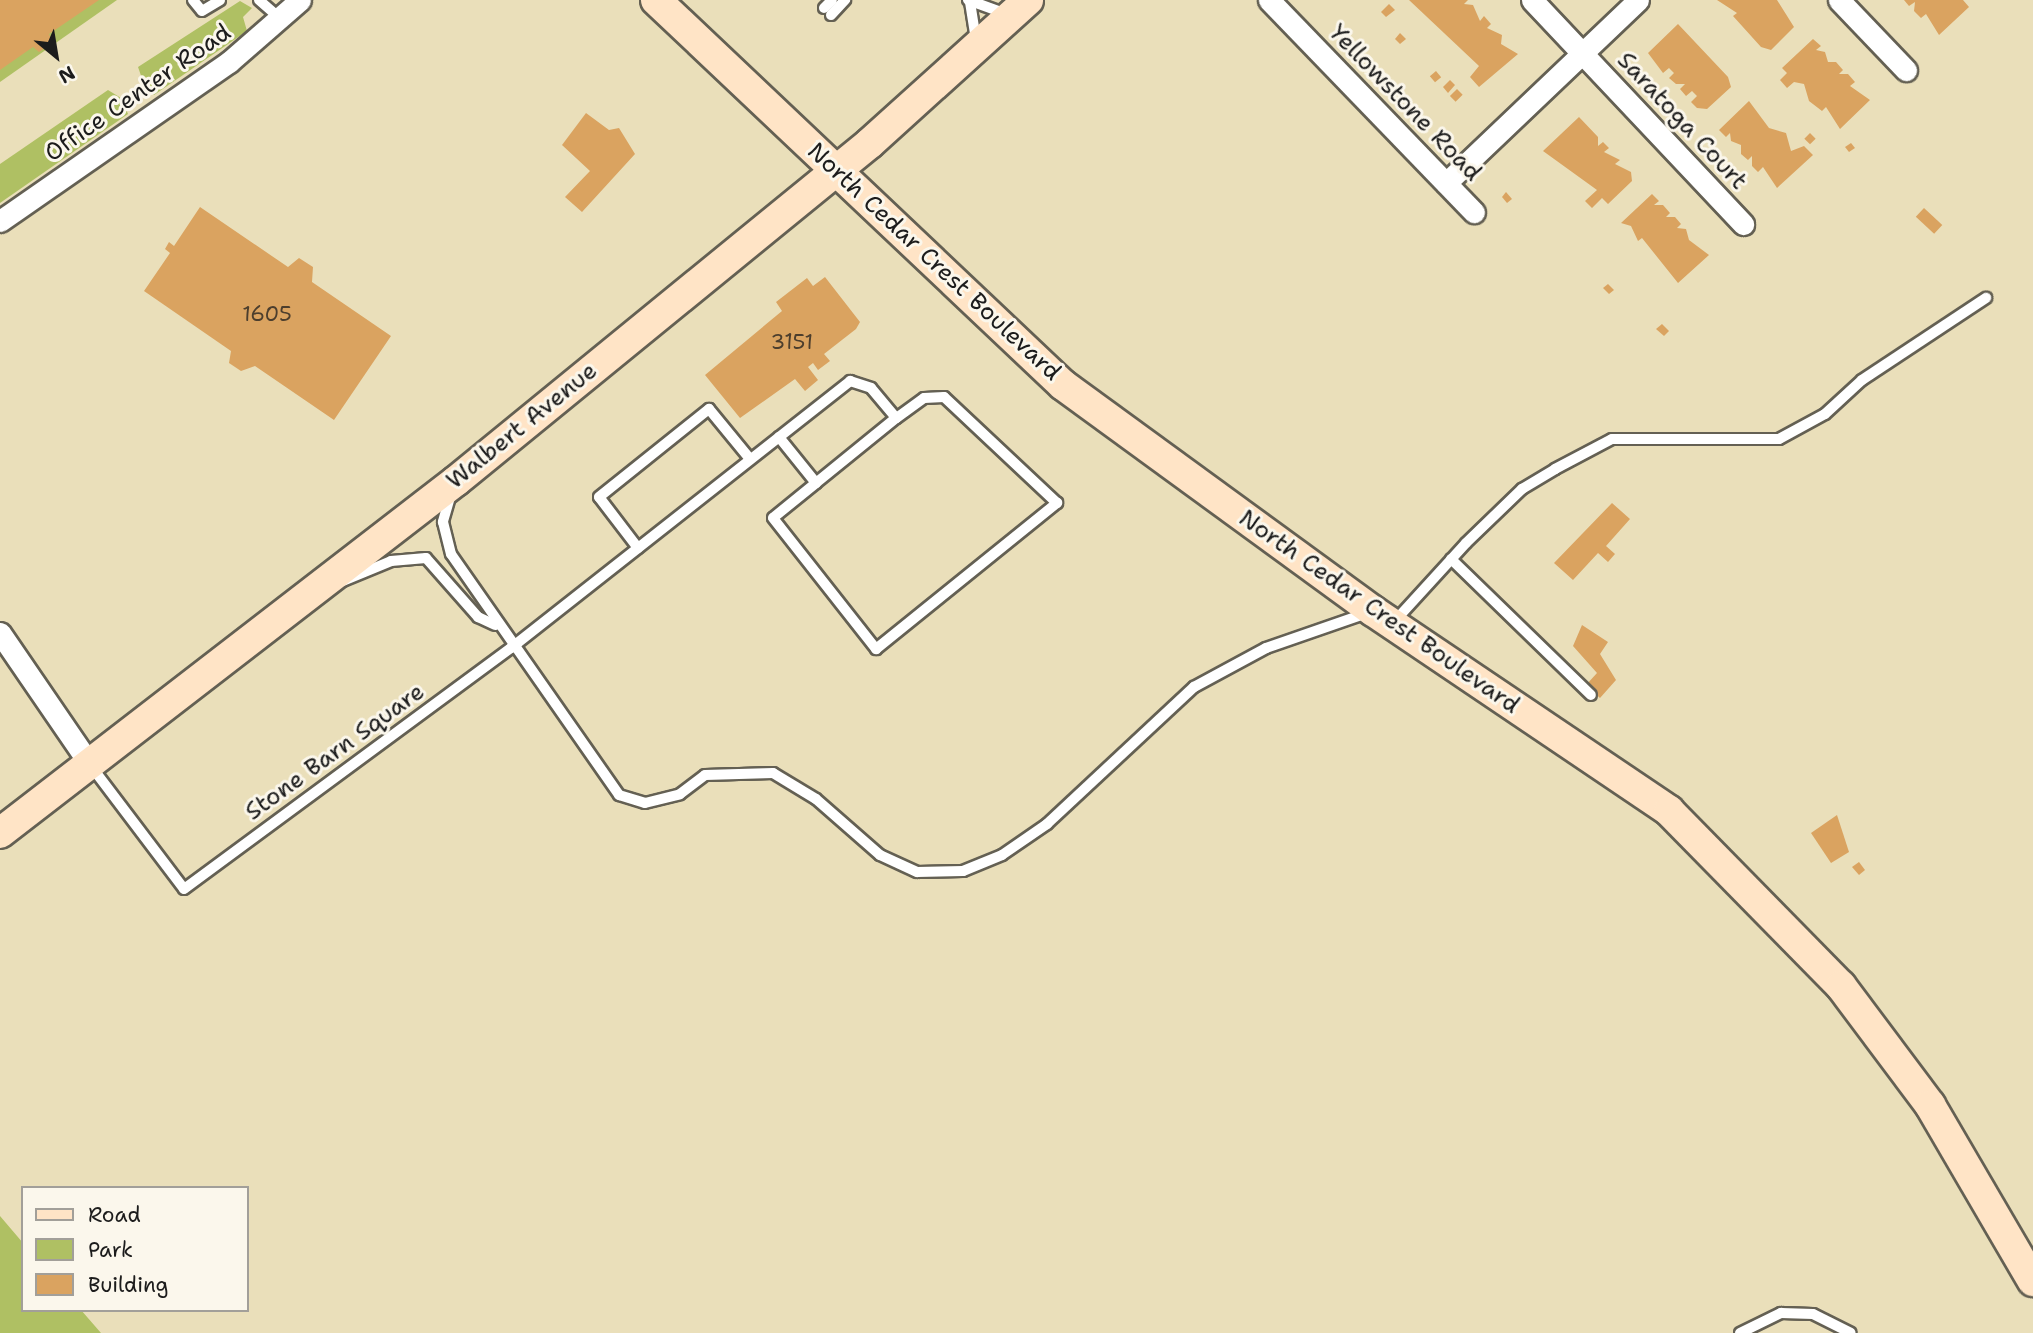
<!DOCTYPE html>
<html>
<head>
<meta charset="utf-8">
<style>
  body { margin:0 }
  #map { position:relative; width:2033px; height:1333px; overflow:hidden; background:#eadfba; font-family:"Shantell Sans",sans-serif }
  div>[style] { position:absolute }
  .green>* { inset:0; background:#afc063 }
  .building>* { inset:0; background:#daa360; transform-origin:0 0 }
  .roads { filter:drop-shadow(2px 0 #646053) drop-shadow(-2px 0 #646053) drop-shadow(0 2px #646053) drop-shadow(0 -2px #646053) }
  .service>* { height:10px; margin:-5px; padding:0 5px; transform-origin:5px; border-radius:5px; background:#fff }
  .minor>* { height:21px; margin:-10.5px; padding:0 10.5px; transform-origin:10.5px; border-radius:10.5px; background:#fff }
  .secondary>* { height:30px; margin:-15px; padding:0 15px; transform-origin:15px; border-radius:15px; background:#ffe4c6 }
  span { translate:-50% -50%; white-space:nowrap; text-align:center; line-height:1.15; -webkit-text-stroke:6px #fbf7ec; paint-order:stroke }
  .number-label { font-size:21px; color:#4c3e2d }
  .number-label span { -webkit-text-stroke-width:0 }
  .street-label { font-size:24px; color:#1c1c1c }
  .legend { position:absolute; left:21px; top:1186px; width:228px; height:126px; box-sizing:border-box; background:#fbf7ec; border:2px solid #a29f99; margin:0; padding:9px 12px; list-style:none; font-size:21px; color:#1c1c1c }
  .legend li { display:flex; align-items:center; gap:14px; height:35px }
  .legend b { width:35px; border:2px solid #a29f99 }
  .north { position:absolute; left:21px; top:21px; width:70px; height:70px; -webkit-text-stroke:5px #fbf7ec; paint-order:stroke; rotate:150deg; font-size:19px; font-weight:700; line-height:28px; text-align:center; color:#1c1c1c }
  .north::after { content:''; display:block; margin:auto; width:24px; height:32px; background:#1c1c1c; clip-path:polygon(50% 0,100% 100%,50% 72%,0 100%) }
</style>
</head>
<body>
<div id="map">
  <div class="green">
    <i style="clip-path:polygon(0 0,117px 0,0 82px)"></i>
    <i style="clip-path:polygon(240px 1px,252px 8px,243px 17px,247px 31px,154px 95px,146px 90px,138px 67px)"></i>
    <i style="clip-path:polygon(108px 90px,121px 98px,128px 114px,0 203px,0 164px)"></i>
    <i style="clip-path:polygon(0 1216px,23px 1243px,23px 1310px,81px 1310px,101px 1333px,0 1333px)"></i>
  </div>
  <div class="building">
    <i style="clip-path:polygon(0 0,99px 0,49px 34px,53px 43px,39px 52px,33px 47px,0 70px)"></i>
    <i style="clip-path:polygon(1409px 0,1468px 0,1464px 4px,1473px 5px,1480px 21px,1484px 16px,1491px 24px,1487px 28px,1502px 35px,1501px 44px,1518px 54px,1479px 87px,1470px 77px,1479px 66px)"></i>
    <i style="clip-path:polygon(1717px 0,1777px 0,1794px 27px,1771px 50px,1761px 47px,1733px 16px,1737px 13px)"></i>
    <i style="clip-path:polygon(1904px 0,1963px 0,1969px 7px,1939px 35px,1926px 14px,1921px 18px,1914px 11px,1915px 2px,1909px 6px)"></i>
    <i style="clip-path:polygon(1389px 4px,1395px 10px,1386px 17px,1381px 12px)"></i>
    <i style="clip-path:polygon(1678px 24px,1728px 77px,1731px 87px,1707px 109px,1697px 108px,1691px 102px,1697px 96px,1692px 91px,1686px 96px,1680px 89px,1685px 84px,1676px 84px,1669px 78px,1674px 73px,1669px 68px,1663px 73px,1648px 53px)"></i>
    <i style="clip-path:polygon(1400px 33px,1406px 39px,1400px 44px,1395px 39px)"></i>
    <i style="clip-path:polygon(1813px 39px,1821px 46px,1816px 50px,1825px 52px,1828px 62px,1836px 62px,1843px 70px,1839px 74px,1848px 74px,1855px 82px,1850px 86px,1870px 100px,1840px 129px,1826px 107px,1822px 111px,1809px 101px,1804px 84px,1794px 82px,1787px 88px,1780px 80px,1787px 73px,1782px 68px)"></i>
    <i style="left:1436px;top:71px;width:8px;height:8px;rotate:50deg"></i>
    <i style="clip-path:polygon(1450px 80px,1455px 85px,1448px 93px,1443px 87px)"></i>
    <i style="left:1457px;top:89px;width:8px;height:10px;rotate:45deg"></i>
    <i style="clip-path:polygon(1749px 101px,1769px 128px,1786px 133px,1791px 151px,1804px 146px,1813px 155px,1777px 188px,1763px 167px,1758px 172px,1752px 166px,1752px 156px,1748px 160px,1741px 154px,1741px 145px,1731px 141px,1730px 133px,1726px 137px,1719px 130px)"></i>
    <i style="clip-path:polygon(586px 113px,609px 130px,619px 128px,635px 154px,582px 212px,565px 197px,590px 171px,562px 145px)"></i>
    <i style="clip-path:polygon(1579px 117px,1598px 137px,1598px 146px,1603px 142px,1609px 148px,1604px 152px,1620px 160px,1615px 164px,1631px 172px,1632px 181px,1608px 204px,1602px 198px,1592px 208px,1585px 201px,1597px 190px,1543px 151px)"></i>
    <i style="left:1810px;top:133px;width:8px;height:8px;rotate:45deg"></i>
    <i style="clip-path:polygon(1851px 143px,1855px 148px,1849px 152px,1845px 147px)"></i>
    <i style="clip-path:polygon(1506px 192px,1512px 199px,1507px 203px,1502px 197px)"></i>
    <i style="clip-path:polygon(1652px 194px,1659px 201px,1654px 205px,1663px 205px,1670px 213px,1666px 217px,1675px 217px,1681px 224px,1677px 228px,1686px 229px,1689px 240px,1709px 255px,1678px 283px,1642px 238px,1638px 241px,1631px 226px,1621px 223px)"></i>
    <i style="clip-path:polygon(200px 207px,288px 267px,299px 258px,313px 267px,312px 282px,391px 336px,334px 420px,255px 366px,241px 371px,229px 363px,231px 351px,144px 291px,170px 253px,165px 249px,169px 242px,174px 246px)"></i>
    <i style="left:1924px;top:208px;width:25px;height:12px;rotate:43deg"></i>
    <i style="clip-path:polygon(825px 277px,860px 322px,856px 329px,824px 354px,830px 361px,818px 370px,813px 363px,808px 367px,818px 380px,805px 391px,795px 379px,740px 418px,705px 375px,782px 311px,776px 302px,807px 278px,813px 286px)"></i>
    <i style="clip-path:polygon(1608px 284px,1614px 290px,1609px 294px,1603px 288px)"></i>
    <i style="clip-path:polygon(1662px 324px,1669px 331px,1664px 336px,1656px 329px)"></i>
    <i style="clip-path:polygon(1612px 503px,1630px 519px,1606px 546px,1615px 554px,1608px 562px,1598px 553px,1573px 580px,1554px 563px)"></i>
    <i style="clip-path:polygon(1582px 625px,1608px 642px,1600px 654px,1616px 680px,1600px 698px,1586px 685px,1597px 673px,1573px 646px)"></i>
    <i style="clip-path:polygon(1837px 815px,1849px 852px,1831px 863px,1811px 833px)"></i>
    <i style="clip-path:polygon(1859px 862px,1865px 870px,1859px 875px,1852px 867px)"></i>
  </div>
  <div class="roads">
    <div class="service">
      <i style="left:193px;top:0;width:14px;rotate:51deg"></i>
      <i style="left:202px;top:11px;width:21px;rotate:-31deg"></i>
      <i style="left:259px;top:0;width:30px;rotate:41deg"></i>
      <i style="left:968px;top:0;width:38px;rotate:20deg"></i>
      <i style="left:970px;top:2px;width:39px;rotate:81deg"></i>
      <i style="left:824px;top:8px;width:11px;rotate:-45deg"></i>
      <i style="left:831px;top:15px;width:21px;rotate:-47deg"></i>
      <i style="left:816px;top:483px;width:55px;rotate:140.9deg"></i>
      <i style="left:773px;top:518px;width:167px;rotate:51.8deg"></i>
      <i style="left:876px;top:649px;width:233px;rotate:-38.9deg"></i>
      <i style="left:1057px;top:503px;width:155px;rotate:-136.8deg"></i>
      <i style="left:944px;top:397px;width:20px;rotate:177deg"></i>
      <i style="left:924px;top:398px;width:34px;rotate:144deg"></i>
      <i style="left:450px;top:497px;width:26px;rotate:106deg"></i>
      <i style="left:443px;top:522px;width:33px;rotate:76deg"></i>
      <i style="left:451px;top:554px;width:294px;rotate:55.1deg"></i>
      <i style="left:619px;top:795px;width:27px;rotate:17deg"></i>
      <i style="left:645px;top:803px;width:36px;rotate:-14deg"></i>
      <i style="left:680px;top:794px;width:31px;rotate:-37deg"></i>
      <i style="left:705px;top:775px;width:68px;rotate:-1.7deg"></i>
      <i style="left:773px;top:773px;width:50px;rotate:31.2deg"></i>
      <i style="left:816px;top:799px;width:85px;rotate:41.2deg"></i>
      <i style="left:880px;top:855px;width:41px;rotate:24.7deg"></i>
      <i style="left:917px;top:872px;width:46px;rotate:-1.2deg"></i>
      <i style="left:963px;top:871px;width:42px;rotate:-22.3deg"></i>
      <i style="left:1002px;top:855px;width:55px;rotate:-34.6deg"></i>
      <i style="left:1047px;top:824px;width:201px;rotate:-43deg"></i>
      <i style="left:1194px;top:687px;width:82px;rotate:-28.4deg"></i>
      <i style="left:1266px;top:648px;width:110px;rotate:-19.1deg"></i>
      <i style="left:638px;top:548px;width:64px;rotate:-127.4deg"></i>
      <i style="left:599px;top:497px;width:141px;rotate:-38.7deg"></i>
      <i style="left:709px;top:409px;width:65px;rotate:50.6deg"></i>
      <i style="left:1451px;top:559px;width:195px;rotate:44.2deg"></i>
      <i style="left:343px;top:581px;width:52px;rotate:-22.6deg"></i>
      <i style="left:391px;top:561px;width:35px;rotate:-5deg"></i>
      <i style="left:426px;top:558px;width:79px;rotate:48.6deg"></i>
      <i style="left:478px;top:617px;width:19px;rotate:25deg"></i>
      <i style="left:1393px;top:623px;width:108px;rotate:-47.6deg"></i>
      <i style="left:1466px;top:543px;width:78px;rotate:-44deg"></i>
      <i style="left:1522px;top:489px;width:39px;rotate:-31deg"></i>
      <i style="left:1555px;top:469px;width:64px;rotate:-27.8deg"></i>
      <i style="left:1612px;top:439px;width:167px"></i>
      <i style="left:1779px;top:439px;width:52px;rotate:-28.5deg"></i>
      <i style="left:1825px;top:414px;width:50px;rotate:-42.6deg"></i>
      <i style="left:1862px;top:380px;width:149px;rotate:-33.5deg"></i>
      <i style="left:91px;top:766px;width:154px;rotate:52.9deg"></i>
      <i style="left:184px;top:889px;width:406px;rotate:-36.4deg"></i>
      <i style="left:511px;top:648px;width:432px;rotate:-38.2deg"></i>
      <i style="left:850px;top:381px;width:22px;rotate:18deg"></i>
      <i style="left:871px;top:388px;width:39px;rotate:50deg"></i>
      <i style="left:896px;top:418px;width:103px;rotate:140.9deg"></i>
      <i style="left:816px;top:483px;width:59px;rotate:-128.8deg"></i>
      <i style="left:1740px;top:1333px;width:46px;rotate:-26deg"></i>
      <i style="left:1781px;top:1313px;width:32px;rotate:2deg"></i>
      <i style="left:1813px;top:1314px;width:42px;rotate:26.6deg"></i>
    </div>
    <div class="minor">
      <i style="left:1269px;top:0;width:295px;rotate:46deg"></i>
      <i style="left:1532px;top:0;width:308px;rotate:46.7deg"></i>
      <i style="left:1839px;top:0;width:97px;rotate:46.3deg"></i>
      <i style="left:1446px;top:183px;width:265px;rotate:-43.6deg"></i>
      <i style="left:0;top:221px;width:279px;rotate:-34.8deg"></i>
      <i style="left:229px;top:62px;width:94px;rotate:-41.1deg"></i>
      <i style="left:0;top:633px;width:161px;rotate:55.6deg"></i>
    </div>
    <div class="secondary">
      <i style="left:656px;top:0;width:560px;rotate:43.41deg"></i>
      <i style="left:1063px;top:385px;width:384px;rotate:36.1deg"></i>
      <i style="left:1373px;top:611px;width:357px;rotate:34deg"></i>
      <i style="left:1669px;top:811px;width:245px;rotate:45.5deg"></i>
      <i style="left:1841px;top:986px;width:149px;rotate:53.2deg"></i>
      <i style="left:1930px;top:1105px;width:204px;rotate:59.7deg"></i>
      <i style="left:0;top:833px;width:576px;rotate:-37.67deg"></i>
      <i style="left:456px;top:481px;width:534px;rotate:-39.23deg"></i>
      <i style="left:870px;top:143px;width:213px;rotate:-42.1deg"></i>
    </div>
  </div>
  <div class="number-label">
    <span style="left:267px;top:314px">1605</span>
    <span style="left:792px;top:342px">3151</span>
  </div>
  <div class="street-label">
    <span style="left:138px;top:93px;rotate:-35deg">Office Center Road</span>
    <span style="left:1405px;top:103px;rotate:46deg">Yellowstone Road</span>
    <span style="left:1682px;top:121px;rotate:47deg">Saratoga Court</span>
    <span style="left:934px;top:262px;rotate:43deg">North Cedar Crest Boulevard</span>
    <span style="left:522px;top:426px;rotate:-39deg">Walbert Avenue</span>
    <span style="left:1379px;top:612px;rotate:35deg">North Cedar Crest Boulevard</span>
    <span style="left:335px;top:752px;rotate:-36deg">Stone Barn Square</span>
  </div>
  <ul class="legend">
  <li><b style="height:9px;background:#ffe4c6"></b>Road</li>
  <li><b style="height:19px;background:#afc063"></b>Park</li>
  <li><b style="height:19px;background:#daa360"></b>Building</li>
  </ul>
  <div class="north">N</div>
</div>
</body>
</html>
